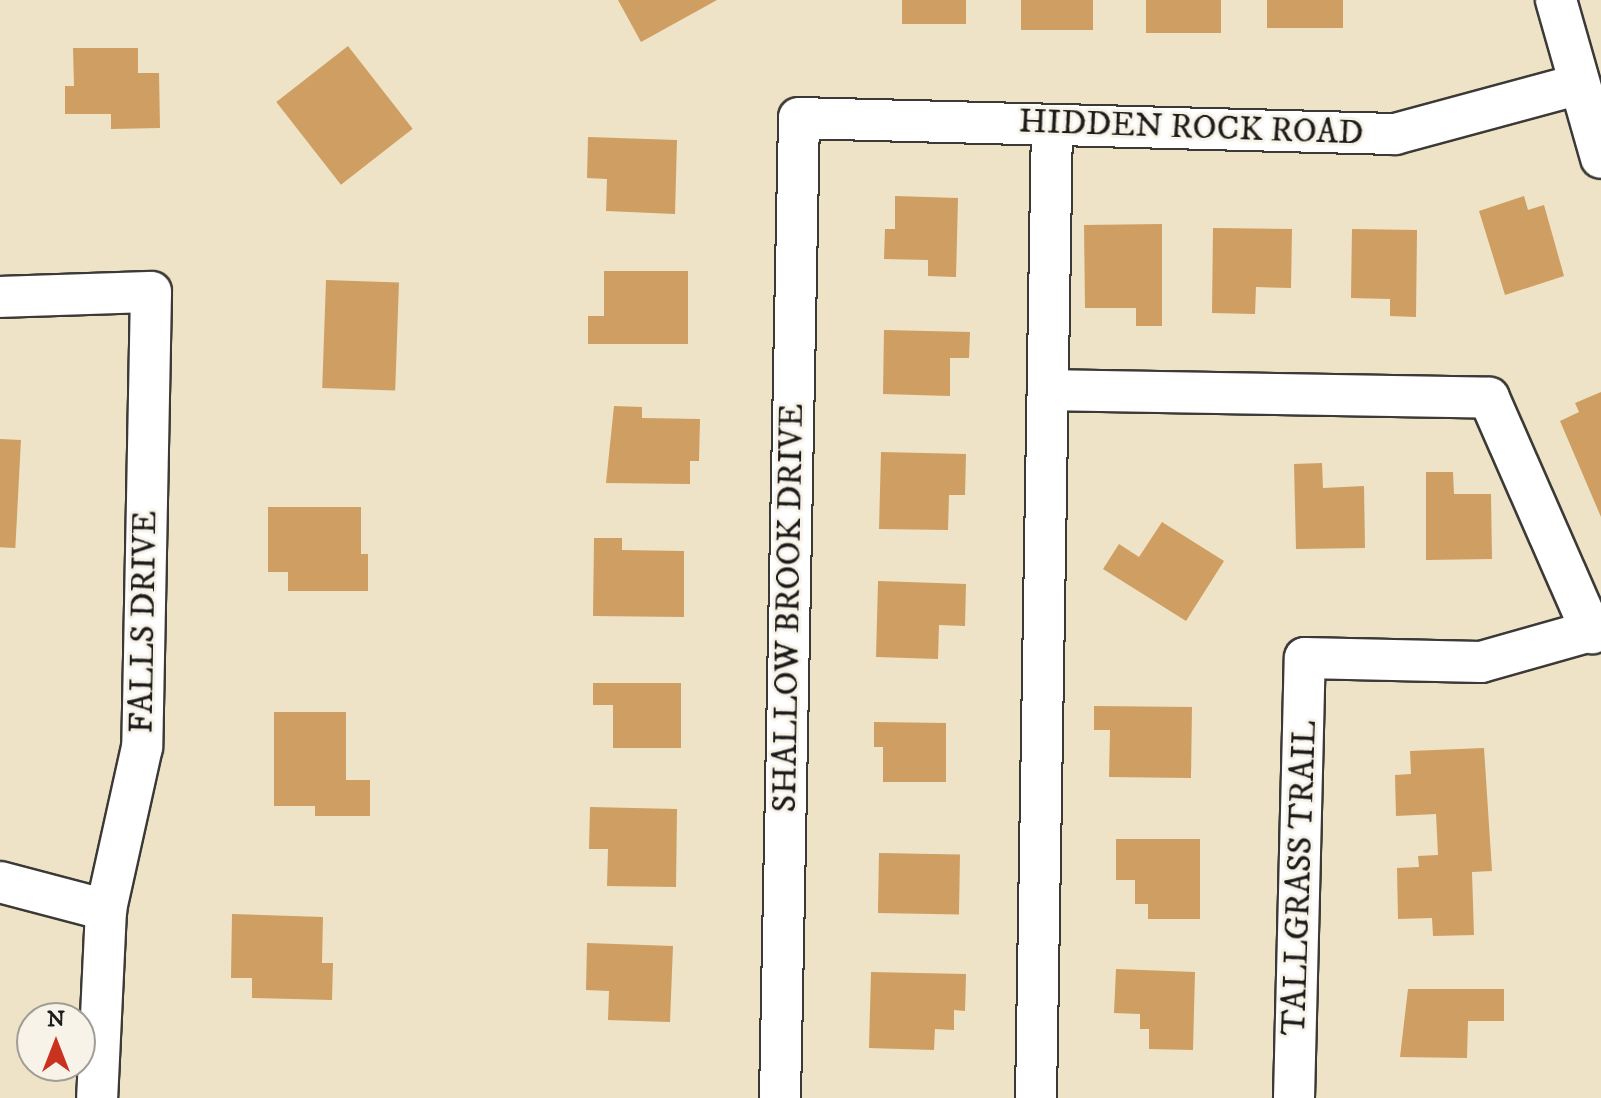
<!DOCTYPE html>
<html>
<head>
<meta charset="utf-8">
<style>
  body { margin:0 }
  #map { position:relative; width:1601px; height:1098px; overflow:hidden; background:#eee3c6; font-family:"IM FELL DW Pica",serif }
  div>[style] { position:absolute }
  .building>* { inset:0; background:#cf9e62; transform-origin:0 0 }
  .roads { filter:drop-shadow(2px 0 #3c3a36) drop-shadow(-2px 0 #3c3a36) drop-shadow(0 2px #3c3a36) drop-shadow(0 -2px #3c3a36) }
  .minor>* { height:40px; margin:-20px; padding:0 20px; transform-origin:20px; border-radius:20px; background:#fff }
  span { translate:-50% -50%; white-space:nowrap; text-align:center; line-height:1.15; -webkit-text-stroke:6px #f7f3e8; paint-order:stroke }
  .street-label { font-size:34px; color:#1c1c1c }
  .north { position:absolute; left:16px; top:1002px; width:80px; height:80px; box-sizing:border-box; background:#f7f3e8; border:2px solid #9f9d96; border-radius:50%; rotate:0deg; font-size:22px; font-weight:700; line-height:32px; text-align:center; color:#1c1c1c }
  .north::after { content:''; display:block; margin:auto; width:28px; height:36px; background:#c8321e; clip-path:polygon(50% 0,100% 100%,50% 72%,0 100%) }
</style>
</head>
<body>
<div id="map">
  <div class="building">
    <i style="clip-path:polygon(618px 0,717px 0,641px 42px)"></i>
    <i style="left:902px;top:0;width:64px;height:24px"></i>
    <i style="left:1021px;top:0;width:72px;height:30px"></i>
    <i style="left:1146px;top:0;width:75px;height:33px"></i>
    <i style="left:1267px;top:0;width:76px;height:28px"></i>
    <i style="left:348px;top:46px;width:105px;height:91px;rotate:52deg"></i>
    <i style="clip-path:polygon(73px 48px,138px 48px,138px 73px,159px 73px,160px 128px,111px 129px,111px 114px,65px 114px,65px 86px,74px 86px)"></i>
    <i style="clip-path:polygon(588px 137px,677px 140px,675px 214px,606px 211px,607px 179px,587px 178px)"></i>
    <i style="clip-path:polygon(895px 196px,958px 198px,956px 277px,928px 276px,928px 260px,884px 259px,885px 229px,895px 229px)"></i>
    <i style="clip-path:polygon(1524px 196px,1528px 210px,1544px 205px,1564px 276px,1505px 295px,1479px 211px)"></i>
    <i style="clip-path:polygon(1162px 224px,1162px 326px,1136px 326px,1136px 308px,1085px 308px,1084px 225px)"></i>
    <i style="clip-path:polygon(1213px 228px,1292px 229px,1291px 288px,1256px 287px,1255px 314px,1212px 313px)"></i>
    <i style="clip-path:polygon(1352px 229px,1417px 230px,1416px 317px,1390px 316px,1390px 299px,1351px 298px)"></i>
    <i style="clip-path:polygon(604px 271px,688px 271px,688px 344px,588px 344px,588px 316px,604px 316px)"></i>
    <i style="left:326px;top:280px;width:73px;height:108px;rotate:2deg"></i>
    <i style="clip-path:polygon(884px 330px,970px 332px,969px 358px,950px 358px,950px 396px,883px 394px)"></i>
    <i style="clip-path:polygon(1601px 392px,1601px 517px,1560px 421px,1579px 412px,1575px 403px)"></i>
    <i style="clip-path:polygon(614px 406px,642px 407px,642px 418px,700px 419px,699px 461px,690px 461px,690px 484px,606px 483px)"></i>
    <i style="left:0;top:439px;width:21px;height:108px;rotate:3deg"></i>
    <i style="clip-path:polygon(881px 452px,966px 454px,965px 495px,949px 495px,948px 530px,879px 529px)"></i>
    <i style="clip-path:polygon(1322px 463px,1323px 488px,1364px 486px,1365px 548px,1296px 549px,1294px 464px)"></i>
    <i style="clip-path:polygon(1426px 472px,1453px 472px,1454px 494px,1491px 494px,1492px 559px,1426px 560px)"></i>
    <i style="clip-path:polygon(268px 507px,361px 507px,361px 554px,368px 554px,368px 591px,288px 591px,288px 572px,268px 572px)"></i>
    <i style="clip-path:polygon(1162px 522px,1224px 561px,1186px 621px,1103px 569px,1119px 544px,1139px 557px)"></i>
    <i style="clip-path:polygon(594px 538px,622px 538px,622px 550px,684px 551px,684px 617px,593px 616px)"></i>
    <i style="clip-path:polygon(878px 581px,966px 584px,965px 626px,939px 625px,938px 659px,876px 657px)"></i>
    <i style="clip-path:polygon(593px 683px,681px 683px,681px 748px,613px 748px,613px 705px,593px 705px)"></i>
    <i style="clip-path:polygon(1094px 706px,1192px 707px,1191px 778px,1109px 777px,1110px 730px,1094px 730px)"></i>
    <i style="clip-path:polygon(274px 712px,346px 712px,346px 780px,370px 780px,370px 816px,315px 816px,315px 806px,274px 806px)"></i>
    <i style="clip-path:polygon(874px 722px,946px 723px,946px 782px,883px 782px,883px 747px,874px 747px)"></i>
    <i style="clip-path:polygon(1484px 748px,1492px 871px,1472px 872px,1474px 935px,1433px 936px,1432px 918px,1398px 919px,1397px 868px,1419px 867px,1418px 856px,1438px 855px,1436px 814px,1396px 816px,1395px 775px,1411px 774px,1410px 751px)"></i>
    <i style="clip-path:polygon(590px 807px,677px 809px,676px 887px,607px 886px,608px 849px,589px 849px)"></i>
    <i style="clip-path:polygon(1116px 839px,1200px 839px,1200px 919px,1148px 919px,1148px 904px,1135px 904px,1135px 880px,1116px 880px)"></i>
    <i style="left:879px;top:853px;width:81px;height:60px;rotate:1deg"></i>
    <i style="clip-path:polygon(232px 914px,323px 917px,322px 963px,333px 963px,332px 1000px,252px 998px,252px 978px,231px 978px)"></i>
    <i style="clip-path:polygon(587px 943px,673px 946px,670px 1022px,608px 1020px,609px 991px,586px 990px)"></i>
    <i style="clip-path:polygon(1116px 969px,1195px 972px,1193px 1050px,1149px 1049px,1149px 1029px,1140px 1029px,1140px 1014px,1114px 1013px)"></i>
    <i style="clip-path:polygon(871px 972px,966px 974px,965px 1011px,954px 1010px,954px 1030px,935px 1029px,934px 1050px,869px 1048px)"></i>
    <i style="clip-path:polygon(1408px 989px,1504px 989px,1504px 1021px,1468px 1021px,1467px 1058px,1400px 1057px)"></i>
  </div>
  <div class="roads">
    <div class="minor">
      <i style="left:1556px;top:0;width:164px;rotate:74.1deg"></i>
      <i style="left:0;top:297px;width:151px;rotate:-1.9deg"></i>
      <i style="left:151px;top:292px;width:455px;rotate:91.1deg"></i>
      <i style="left:142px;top:747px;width:167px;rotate:102.5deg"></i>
      <i style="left:106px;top:910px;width:188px;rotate:92.7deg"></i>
      <i style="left:1048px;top:390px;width:441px;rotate:1deg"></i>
      <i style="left:1489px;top:398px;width:257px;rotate:66.3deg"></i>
      <i style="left:0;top:882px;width:110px;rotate:14.8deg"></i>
      <i style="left:780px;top:1098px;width:980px;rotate:-88.89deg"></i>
      <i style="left:799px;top:118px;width:596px;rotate:1.54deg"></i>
      <i style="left:1395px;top:134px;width:188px;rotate:-15.1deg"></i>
      <i style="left:1036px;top:1098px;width:973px;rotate:-89.06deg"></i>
      <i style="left:1294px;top:1098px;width:440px;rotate:-88.6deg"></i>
      <i style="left:1305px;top:658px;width:176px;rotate:1.3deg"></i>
      <i style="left:1481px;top:662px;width:125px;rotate:-15.8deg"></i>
    </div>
  </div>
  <div class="street-label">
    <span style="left:1191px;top:128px;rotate:2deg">HIDDEN ROCK ROAD</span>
    <span style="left:789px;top:608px;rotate:-89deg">SHALLOW BROOK DRIVE</span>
    <span style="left:144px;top:622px;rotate:-89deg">FALLS DRIVE</span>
    <span style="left:1300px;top:878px;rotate:-88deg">TALLGRASS TRAIL</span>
  </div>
  <div class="north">N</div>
</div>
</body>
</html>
